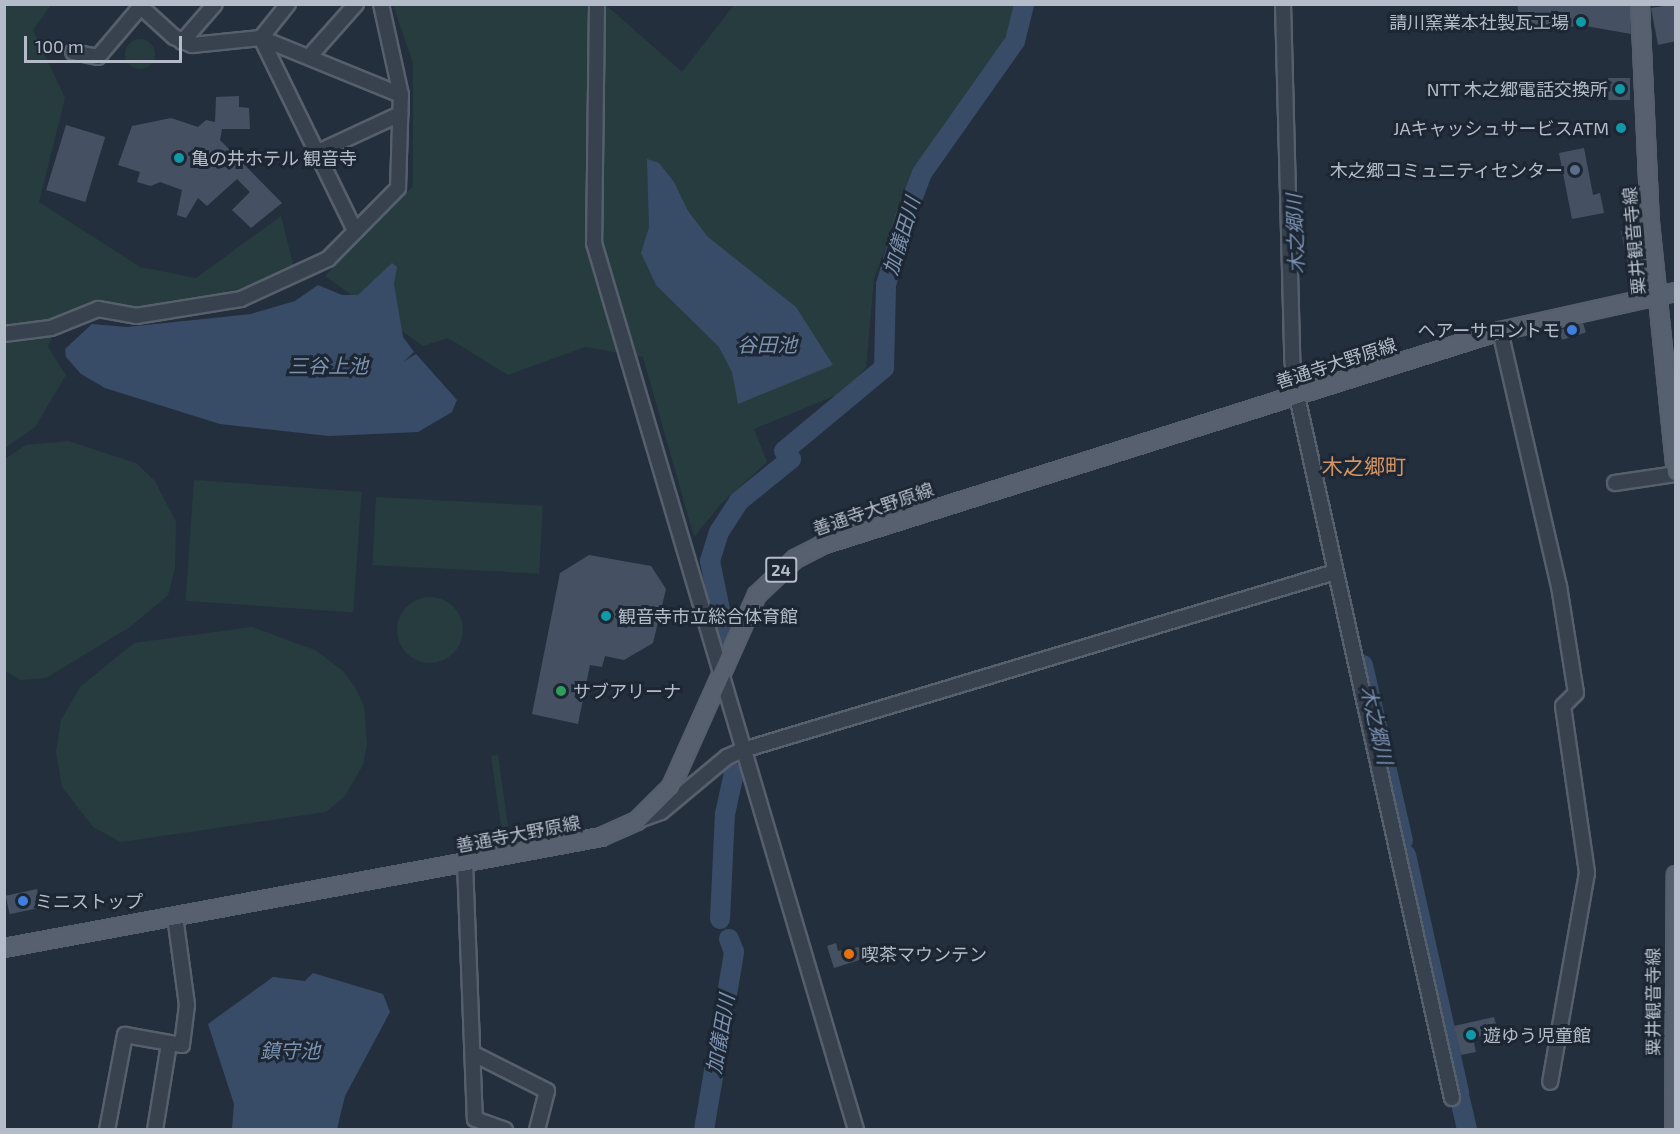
<!DOCTYPE html>
<html>
<head>
<meta charset="utf-8">
<style>
  body { margin:0 }
  #map { position:relative; width:1680px; height:1134px; overflow:hidden; background:#242f3e; font-family:"Exo 2","Noto Sans JP",sans-serif }
  div>[style] { position:absolute }
  .green>* { inset:0; background:#263c3f; transform-origin:0 0 }
  .round { border-radius:50% }
  .water>* { inset:0; background:#394c67 }
  .river>* { height:20px; margin:-10px; padding:0 10px; transform-origin:10px; border-radius:10px; background:#394c67 }
  .building>* { inset:0; background:#455162; transform-origin:0 0 }
  .roads { filter:drop-shadow(2px 0 #565f6c) drop-shadow(-2px 0 #565f6c) drop-shadow(0 2px #565f6c) drop-shadow(0 -2px #565f6c) }
  .minor>* { height:14px; margin:-7px; padding:0 7px; transform-origin:7px; border-radius:7px; background:#38414e }
  .major>* { height:16px; margin:-8px; padding:0 8px; transform-origin:8px; border-radius:8px; background:#56606e }
  .dots>* { width:16px; height:16px; translate:-50% -50%; box-sizing:border-box; border:3px solid #1d2633; border-radius:50% }
  span { translate:-50% -50%; white-space:nowrap; text-align:center; line-height:1.15; -webkit-text-stroke:6px #1d2633; paint-order:stroke }
  .shield-label span { padding:2px 4px; background:#1d2633; border:2px solid; border-radius:4px; -webkit-text-stroke-width:0 }
  .shield-label { font-size:16px; color:#b4bcc9; font-weight:700 }
  .poi-label { font-size:18px; color:#b4bcc9 }
  .right { translate:-100% -50%; text-align:right }
  .left { translate:0 -50%; text-align:left }
  .street-label { font-size:18px; color:#b4bcc9 }
  .water-label { font-size:20px; color:#7c92b1; font-style:italic }
  .quarter-label { font-size:21px; color:#d59563 }
  .frame { position:absolute; inset:0; border:6px solid #b4bcc9; pointer-events:none }
  .scale { position:absolute; left:24px; top:36px; width:158px; height:27px; box-sizing:border-box; border:3px solid #b4bcc9; border-top:0; padding-left:8px; font-size:18px; line-height:21px; white-space:nowrap; color:#b4bcc9; -webkit-text-stroke:4px #1d2633; paint-order:stroke }
</style>
</head>
<body>
<div id="map">
  <div class="green">
    <i style="clip-path:polygon(5px 5px,51px 5px,33px 30px,65px 98px,39px 202px,140px 267px,196px 278px,281px 216px,295px 272px,214px 301px,141px 310px,95px 304px,58px 324px,48px 347px,66px 375px,35px 427px,5px 448px)"></i>
    <i style="clip-path:polygon(393px 5px,606px 5px,682px 72px,734px 5px,1019px 5px,992px 68px,913px 174px,874px 279px,866px 367px,846px 391px,754px 429px,767px 462px,721px 504px,694px 537px,643px 357px,585px 347px,508px 375px,448px 338px,423px 346px,325px 276px,413px 186px,413px 63px)"></i>
    <i class="round" style="left:125px;top:39px;width:30px;height:30px"></i>
    <i style="clip-path:polygon(68px 441px,136px 463px,155px 481px,176px 522px,175px 568px,168px 595px,130px 627px,46px 678px,21px 680px,5px 671px,5px 459px,26px 445px)"></i>
    <i style="left:194px;top:480px;width:168px;height:121px;rotate:4deg"></i>
    <i style="left:376px;top:497px;width:167px;height:68px;rotate:3deg"></i>
    <i class="round" style="left:397px;top:597px;width:66px;height:66px"></i>
    <i style="clip-path:polygon(252px 627px,315px 650px,343px 671px,355px 687px,364px 706px,367px 744px,363px 765px,345px 796px,326px 812px,121px 842px,93px 827px,62px 787px,56px 752px,61px 720px,81px 686px,134px 643px)"></i>
    <i style="left:498px;top:755px;width:91px;height:7px;rotate:82deg"></i>
  </div>
  <div class="water">
    <i style="clip-path:polygon(647px 159px,659px 163px,674px 182px,688px 211px,708px 237px,796px 307px,833px 365px,738px 404px,732px 372px,719px 347px,656px 285px,641px 253px,649px 227px)"></i>
    <i style="clip-path:polygon(392px 263px,397px 267px,394px 284px,403px 337px,414px 352px,403px 362px,416px 354px,457px 400px,452px 412px,418px 432px,329px 436px,220px 424px,105px 388px,81px 374px,66px 357px,65px 349px,92px 324px,127px 327px,251px 314px,295px 301px,318px 285px,342px 295px,358px 295px)"></i>
    <i style="clip-path:polygon(313px 973px,383px 994px,390px 1012px,345px 1096px,337px 1129px,232px 1129px,234px 1104px,208px 1024px,273px 977px,305px 981px)"></i>
  </div>
  <div class="river">
    <i style="left:784px;top:451px;width:130px;rotate:-39.7deg"></i>
    <i style="left:884px;top:368px;width:83px;rotate:-88.6deg"></i>
    <i style="left:886px;top:285px;width:70px;rotate:-74.2deg"></i>
    <i style="left:905px;top:218px;width:48px;rotate:-69.3deg"></i>
    <i style="left:922px;top:173px;width:161px;rotate:-54.8deg"></i>
    <i style="left:1015px;top:41px;width:38px;rotate:-76deg"></i>
    <i style="left:726px;top:639px;width:80px;rotate:-101.6deg"></i>
    <i style="left:710px;top:561px;width:30px;rotate:-73deg"></i>
    <i style="left:719px;top:532px;width:37px;rotate:-57deg"></i>
    <i style="left:739px;top:501px;width:67px;rotate:-38.9deg"></i>
    <i style="left:1363px;top:665px;width:180px;rotate:77.2deg"></i>
    <i style="left:1406px;top:855px;width:244px;rotate:77.4deg"></i>
    <i style="left:720px;top:919px;width:105px;rotate:-87.3deg"></i>
    <i style="left:725px;top:814px;width:42px;rotate:-77.6deg"></i>
    <i style="left:1460px;top:1099px;width:32px;rotate:77deg"></i>
    <i style="left:704px;top:1130px;width:181px;rotate:-80.4deg"></i>
    <i style="left:734px;top:952px;width:14px;rotate:-111deg"></i>
  </div>
  <div class="building">
    <i style="clip-path:polygon(1517px 4px,1630px 4px,1631px 34px,1580px 25px,1544px 32px,1520px 20px)"></i>
    <i style="clip-path:polygon(1676px 4px,1676px 41px,1658px 45px,1651px 8px)"></i>
    <i style="left:1608px;top:78px;width:22px;height:22px"></i>
    <i style="clip-path:polygon(239px 96px,239px 107px,249px 108px,250px 129px,222px 129px,220px 140px,282px 203px,251px 228px,232px 210px,250px 192px,237px 179px,207px 206px,198px 198px,186px 218px,177px 215px,182px 190px,160px 182px,151px 186px,137px 182px,140px 172px,118px 165px,132px 126px,171px 118px,198px 127px,206px 120px,215px 122px,216px 97px)"></i>
    <i style="left:66px;top:125px;width:41px;height:68px;rotate:17deg"></i>
    <i style="clip-path:polygon(1584px 148px,1593px 195px,1600px 193px,1604px 213px,1572px 219px,1559px 153px)"></i>
    <i style="clip-path:polygon(1640px 228px,1644px 280px,1632px 287px,1621px 231px)"></i>
    <i style="left:1583px;top:323px;width:10px;height:25px;rotate:73deg"></i>
    <i style="clip-path:polygon(589px 555px,651px 566px,666px 589px,653px 643px,624px 660px,605px 656px,602px 667px,590px 665px,578px 724px,532px 714px,560px 573px)"></i>
    <i style="left:37px;top:889px;width:19px;height:32px;rotate:78deg"></i>
    <i style="clip-path:polygon(836px 943px,838px 951px,865px 946px,869px 957px,834px 968px,827px 946px)"></i>
    <i style="clip-path:polygon(1494px 1017px,1498px 1032px,1473px 1038px,1476px 1052px,1461px 1055px,1454px 1026px)"></i>
  </div>
  <div class="roads">
    <div class="minor">
      <i style="left:288px;top:4px;width:43px;rotate:128.5deg"></i>
      <i style="left:261px;top:38px;width:215px;rotate:64deg"></i>
      <i style="left:597px;top:4px;width:239px;rotate:90.7deg"></i>
      <i style="left:594px;top:243px;width:925px;rotate:73.54deg"></i>
      <i style="left:1283px;top:4px;width:354px;rotate:88.5deg"></i>
      <i style="left:1292px;top:358px;width:38px;rotate:83deg"></i>
      <i style="left:1297px;top:396px;width:719px;rotate:77.55deg"></i>
      <i style="left:141px;top:7px;width:45px;rotate:42.3deg"></i>
      <i style="left:174px;top:37px;width:20px;rotate:24deg"></i>
      <i style="left:192px;top:45px;width:69px;rotate:-5.8deg"></i>
      <i style="left:261px;top:38px;width:151px;rotate:22.2deg"></i>
      <i style="left:182px;top:42px;width:50px;rotate:-49deg"></i>
      <i style="left:73px;top:52px;width:25px;rotate:11deg"></i>
      <i style="left:98px;top:57px;width:70px;rotate:-49.7deg"></i>
      <i style="left:309px;top:57px;width:71px;rotate:-48.4deg"></i>
      <i style="left:316px;top:153px;width:93px;rotate:-24.9deg"></i>
      <i style="left:1500px;top:331px;width:262px;rotate:77deg"></i>
      <i style="left:1559px;top:586px;width:108px;rotate:81deg"></i>
      <i style="left:1576px;top:693px;width:18px;rotate:135deg"></i>
      <i style="left:1563px;top:706px;width:169px;rotate:81.8deg"></i>
      <i style="left:1587px;top:873px;width:212px;rotate:100deg"></i>
      <i style="left:4px;top:334px;width:47px;rotate:-7.3deg"></i>
      <i style="left:51px;top:328px;width:51px;rotate:-22deg"></i>
      <i style="left:98px;top:309px;width:39px;rotate:10deg"></i>
      <i style="left:136px;top:316px;width:106px;rotate:-9.2deg"></i>
      <i style="left:241px;top:299px;width:96px;rotate:-24.7deg"></i>
      <i style="left:328px;top:259px;width:100px;rotate:-45.4deg"></i>
      <i style="left:398px;top:188px;width:93px;rotate:-88.2deg"></i>
      <i style="left:401px;top:95px;width:93px;rotate:-102.4deg"></i>
      <i style="left:1615px;top:483px;width:62px;rotate:-8.4deg"></i>
      <i style="left:639px;top:820px;width:23px;rotate:-20deg"></i>
      <i style="left:661px;top:812px;width:86px;rotate:-39.8deg"></i>
      <i style="left:727px;top:757px;width:17px;rotate:-24deg"></i>
      <i style="left:743px;top:750px;width:618px;rotate:-16.73deg"></i>
      <i style="left:465px;top:863px;width:256px;rotate:87.8deg"></i>
      <i style="left:475px;top:1119px;width:32px;rotate:20deg"></i>
      <i style="left:474px;top:1054px;width:82px;rotate:26.9deg"></i>
      <i style="left:547px;top:1091px;width:40px;rotate:104.4deg"></i>
      <i style="left:107px;top:1130px;width:97px;rotate:-79.3deg"></i>
      <i style="left:125px;top:1035px;width:58px;rotate:10deg"></i>
      <i style="left:182px;top:1045px;width:40px;rotate:-82.9deg"></i>
      <i style="left:187px;top:1005px;width:90px;rotate:-97.7deg"></i>
      <i style="left:155px;top:1130px;width:87px;rotate:-80.8deg"></i>
    </div>
    <div class="major">
      <i style="left:1640px;top:4px;width:218px;rotate:87.4deg"></i>
      <i style="left:1650px;top:222px;width:252px;rotate:84.1deg"></i>
      <i style="left:4px;top:948px;width:607px;rotate:-10.53deg"></i>
      <i style="left:601px;top:837px;width:39px;rotate:-24deg"></i>
      <i style="left:637px;top:821px;width:48px;rotate:-45deg"></i>
      <i style="left:671px;top:787px;width:210px;rotate:-65.9deg"></i>
      <i style="left:757px;top:595px;width:52px;rotate:-43.5deg"></i>
      <i style="left:795px;top:559px;width:30px;rotate:-27deg"></i>
      <i style="left:822px;top:545px;width:711px;rotate:-17.52deg"></i>
      <i style="left:1500px;top:331px;width:180px;rotate:-12.5deg"></i>
      <i style="left:1674px;top:1130px;width:255px;rotate:-89.6deg"></i>
    </div>
  </div>
  <div class="dots">
    <i style="left:1581px;top:22px;background:#0f9aa8"></i>
    <i style="left:1620px;top:89px;background:#0f9aa8"></i>
    <i style="left:1621px;top:128px;background:#0f9aa8"></i>
    <i style="left:179px;top:158px;background:#0f9aa8"></i>
    <i style="left:1575px;top:170px;background:#5c6f8a"></i>
    <i style="left:1572px;top:330px;background:#3f7fe0"></i>
    <i style="left:606px;top:616px;background:#0f9aa8"></i>
    <i style="left:561px;top:691px;background:#2e9e5b"></i>
    <i style="left:23px;top:901px;background:#3f7fe0"></i>
    <i style="left:849px;top:954px;background:#e8710a"></i>
    <i style="left:1471px;top:1035px;background:#0f9aa8"></i>
  </div>
  <div class="shield-label">
    <span style="left:781px;top:570px">24</span>
  </div>
  <div class="poi-label">
    <span class="right" style="left:1569px;top:22px">請川窯業本社製瓦工場</span>
    <span class="right" style="left:1608px;top:89px">NTT 木之郷電話交換所</span>
    <span class="right" style="left:1609px;top:128px">JAキャッシュサービスATM</span>
    <span class="left" style="left:191px;top:158px">亀の井ホテル 観音寺</span>
    <span class="right" style="left:1563px;top:170px">木之郷コミュニティセンター</span>
    <span class="right" style="left:1560px;top:330px">ヘアーサロントモ</span>
    <span class="left" style="left:618px;top:616px">観音寺市立総合体育館</span>
    <span class="left" style="left:573px;top:691px">サブアリーナ</span>
    <span class="left" style="left:35px;top:901px">ミニストップ</span>
    <span class="left" style="left:861px;top:954px">喫茶マウンテン</span>
    <span class="left" style="left:1483px;top:1035px">遊ゆう児童館</span>
  </div>
  <div class="street-label">
    <span style="left:1634px;top:241px;rotate:-95deg">粟井観音寺線</span>
    <span style="left:1336px;top:363px;rotate:-18deg">善通寺大野原線</span>
    <span style="left:873px;top:509px;rotate:-19deg">善通寺大野原線</span>
    <span style="left:518px;top:834px;rotate:-11deg">善通寺大野原線</span>
    <span style="left:1653px;top:1002px;rotate:-90deg">粟井観音寺線</span>
  </div>
  <div class="water-label">
    <span style="left:1295px;top:234px;rotate:-92deg">木之郷川</span>
    <span style="left:901px;top:236px;rotate:-73deg">加儀田川</span>
    <span style="left:767px;top:344px">谷田池</span>
    <span style="left:328px;top:365px">三谷上池</span>
    <span style="left:1377px;top:725px;rotate:77deg">木之郷川</span>
    <span style="left:720px;top:1034px;rotate:-80deg">加儀田川</span>
    <span style="left:290px;top:1050px">鎮守池</span>
  </div>
  <div class="quarter-label">
    <span style="left:1364px;top:466px">木之郷町</span>
  </div>
  <div class="frame"></div>
  <div class="scale">100 m</div>
</div>
</body>
</html>
